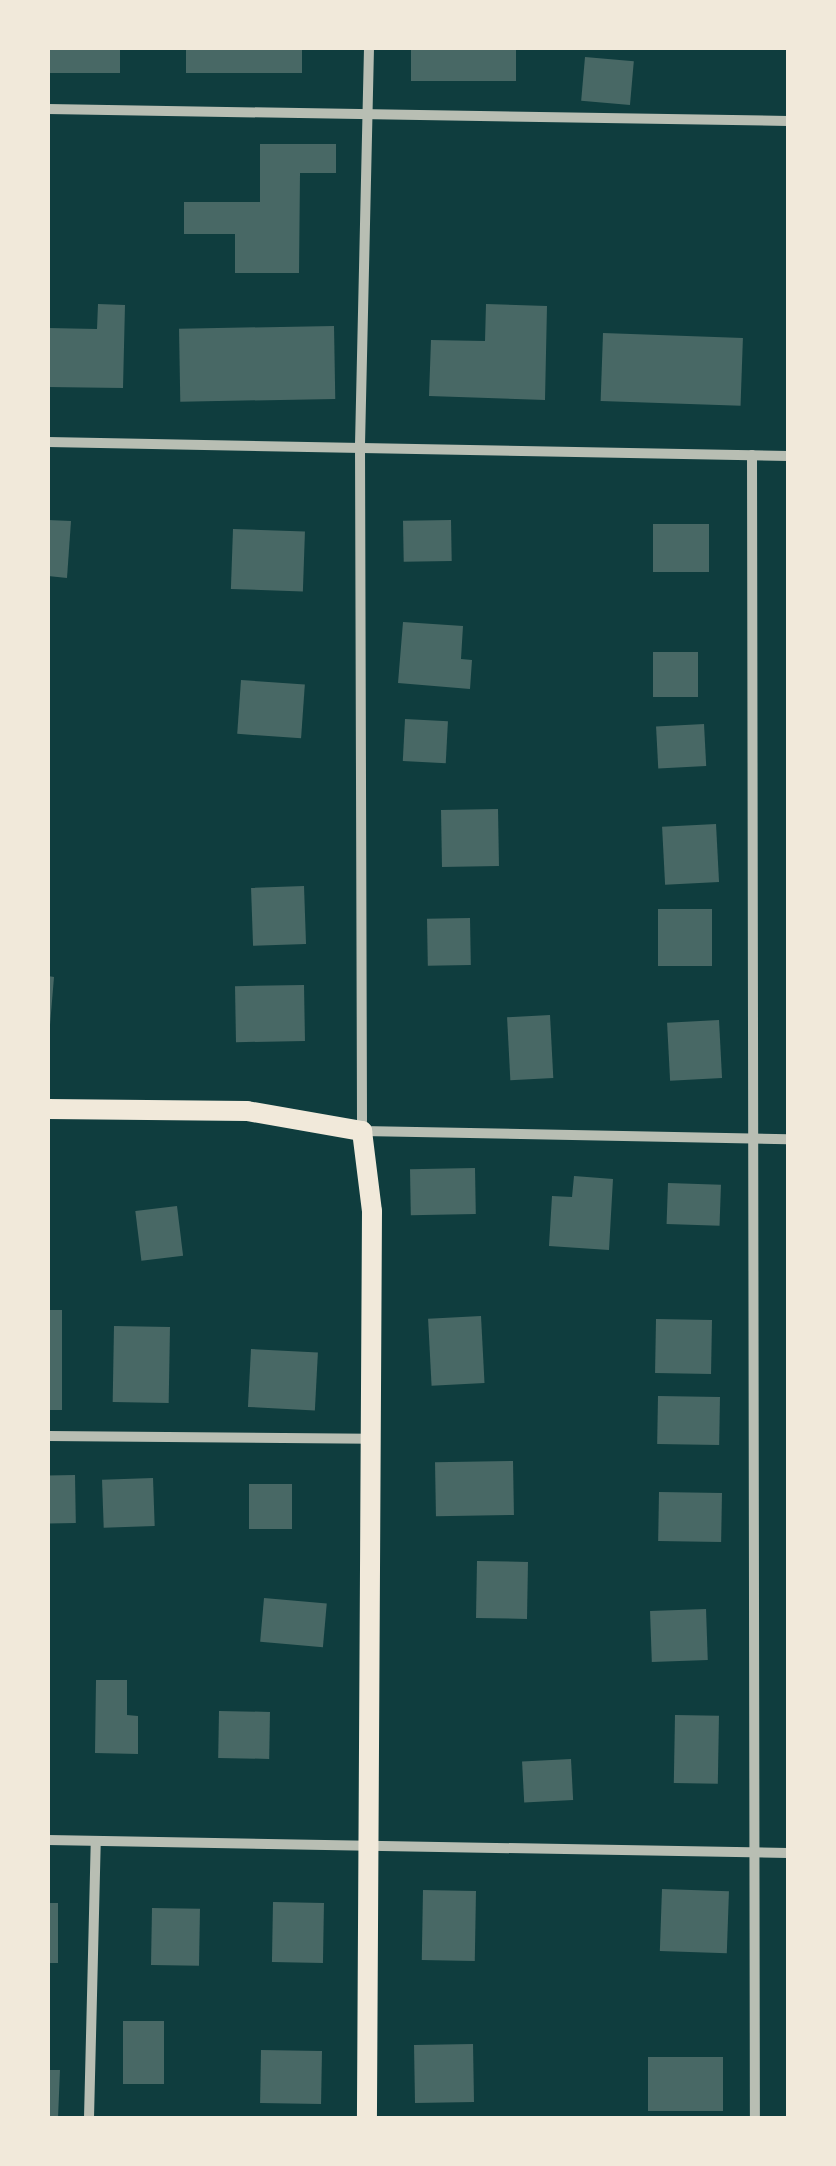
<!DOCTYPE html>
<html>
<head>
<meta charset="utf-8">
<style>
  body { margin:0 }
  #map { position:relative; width:836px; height:2166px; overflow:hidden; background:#0f3d3e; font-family:"Golos Text",sans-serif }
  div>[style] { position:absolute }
  .building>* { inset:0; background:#486865; transform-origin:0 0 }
  .minor>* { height:10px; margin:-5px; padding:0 5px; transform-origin:5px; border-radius:5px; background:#b8beb3 }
  .secondary>* { height:20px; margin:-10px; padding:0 10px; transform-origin:10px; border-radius:10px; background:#f1e9da }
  span { translate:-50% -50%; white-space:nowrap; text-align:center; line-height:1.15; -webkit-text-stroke:8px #f1e9da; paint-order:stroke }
  .frame { position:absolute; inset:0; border:50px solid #f1e9da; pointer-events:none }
</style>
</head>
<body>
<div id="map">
  <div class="building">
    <i style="left:48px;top:48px;width:72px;height:25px"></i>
    <i style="left:186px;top:48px;width:116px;height:25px"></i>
    <i style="left:411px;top:48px;width:105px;height:33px"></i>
    <i style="left:585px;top:57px;width:49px;height:44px;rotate:5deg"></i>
    <i style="clip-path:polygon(260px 144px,336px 144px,336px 173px,300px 173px,299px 273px,235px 273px,235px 234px,184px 234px,184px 202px,260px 202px)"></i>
    <i style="clip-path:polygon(98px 304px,125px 305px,123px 388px,48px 387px,48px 328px,97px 329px)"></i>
    <i style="clip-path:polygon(486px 304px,547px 306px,545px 400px,429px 396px,431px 340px,485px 341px)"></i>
    <i style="left:334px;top:326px;width:73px;height:155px;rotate:89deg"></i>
    <i style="left:603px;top:333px;width:140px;height:68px;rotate:2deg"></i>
    <i style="clip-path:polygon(48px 520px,71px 521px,67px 578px,48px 576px)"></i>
    <i style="left:451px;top:520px;width:41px;height:48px;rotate:89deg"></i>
    <i style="left:653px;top:524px;width:56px;height:48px"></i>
    <i style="left:233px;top:529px;width:72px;height:60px;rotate:2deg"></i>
    <i style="clip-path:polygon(403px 622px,463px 626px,461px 659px,472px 660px,470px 689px,398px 683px)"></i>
    <i style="left:653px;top:652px;width:45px;height:45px"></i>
    <i style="left:241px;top:680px;width:64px;height:54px;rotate:4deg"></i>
    <i style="left:405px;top:719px;width:43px;height:42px;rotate:3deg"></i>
    <i style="left:704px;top:724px;width:42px;height:48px;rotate:87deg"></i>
    <i style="left:498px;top:809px;width:57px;height:57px;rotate:89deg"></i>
    <i style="left:716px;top:824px;width:58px;height:54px;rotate:87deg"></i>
    <i style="left:304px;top:886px;width:58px;height:53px;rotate:88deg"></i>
    <i style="left:712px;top:909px;width:57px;height:54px;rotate:90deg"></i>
    <i style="left:470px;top:918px;width:47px;height:43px;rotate:89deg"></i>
    <i style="clip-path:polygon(48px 976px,54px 977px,50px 1025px,48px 1025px)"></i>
    <i style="left:304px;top:985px;width:56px;height:69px;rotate:89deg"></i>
    <i style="left:550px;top:1015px;width:63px;height:43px;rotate:87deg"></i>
    <i style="left:719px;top:1020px;width:58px;height:52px;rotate:87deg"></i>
    <i style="left:475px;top:1168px;width:46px;height:65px;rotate:89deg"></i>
    <i style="clip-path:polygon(574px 1176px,613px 1179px,609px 1250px,549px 1246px,552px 1196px,572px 1197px)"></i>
    <i style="left:668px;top:1183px;width:53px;height:41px;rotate:2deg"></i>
    <i style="left:177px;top:1206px;width:50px;height:42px;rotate:83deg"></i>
    <i style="left:48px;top:1310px;width:14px;height:100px"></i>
    <i style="left:481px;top:1316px;width:67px;height:53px;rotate:87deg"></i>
    <i style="left:656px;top:1319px;width:56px;height:54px;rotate:1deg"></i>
    <i style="left:114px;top:1326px;width:56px;height:76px;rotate:1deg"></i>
    <i style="left:251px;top:1349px;width:67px;height:58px;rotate:3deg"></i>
    <i style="left:658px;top:1396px;width:62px;height:48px;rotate:1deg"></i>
    <i style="left:513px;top:1461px;width:54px;height:78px;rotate:89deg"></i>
    <i style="left:75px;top:1475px;width:48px;height:27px;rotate:89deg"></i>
    <i style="left:153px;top:1478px;width:48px;height:51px;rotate:88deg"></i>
    <i style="left:249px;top:1484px;width:43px;height:45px"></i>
    <i style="left:659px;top:1492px;width:63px;height:49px;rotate:1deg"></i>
    <i style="left:477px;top:1561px;width:51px;height:57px;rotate:1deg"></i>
    <i style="left:264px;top:1598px;width:63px;height:44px;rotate:5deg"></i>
    <i style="left:706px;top:1609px;width:51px;height:56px;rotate:88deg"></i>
    <i style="clip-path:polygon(96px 1680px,127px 1680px,127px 1715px,138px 1716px,138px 1754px,95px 1753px)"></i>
    <i style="left:219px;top:1711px;width:51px;height:47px;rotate:1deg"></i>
    <i style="left:675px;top:1715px;width:44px;height:68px;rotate:1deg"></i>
    <i style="left:571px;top:1759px;width:41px;height:49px;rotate:87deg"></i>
    <i style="left:662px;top:1889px;width:67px;height:62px;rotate:2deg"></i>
    <i style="left:423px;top:1890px;width:53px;height:70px;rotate:1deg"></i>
    <i style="left:273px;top:1902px;width:51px;height:60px;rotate:1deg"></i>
    <i style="left:48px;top:1903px;width:10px;height:60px"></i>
    <i style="left:152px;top:1908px;width:48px;height:57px;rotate:1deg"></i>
    <i style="left:164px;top:2021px;width:63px;height:41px;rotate:90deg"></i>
    <i style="left:473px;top:2044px;width:58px;height:59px;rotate:89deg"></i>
    <i style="left:261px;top:2050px;width:61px;height:53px;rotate:1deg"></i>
    <i style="left:648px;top:2057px;width:75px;height:54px"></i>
    <i style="clip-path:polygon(48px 2070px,60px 2070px,58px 2118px,48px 2118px)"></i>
  </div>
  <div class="minor">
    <i style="left:369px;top:48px;width:396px;rotate:91.3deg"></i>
    <i style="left:360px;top:444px;width:687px;rotate:89.83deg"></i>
    <i style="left:362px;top:1131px;width:426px;rotate:1.1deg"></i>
    <i style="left:48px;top:109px;width:740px;rotate:0.93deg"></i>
    <i style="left:48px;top:442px;width:740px;rotate:1.08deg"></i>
    <i style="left:752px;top:455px;width:1663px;rotate:89.9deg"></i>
    <i style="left:48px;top:1436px;width:322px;rotate:0.5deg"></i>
    <i style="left:48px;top:1840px;width:740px;rotate:1.01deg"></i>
    <i style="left:89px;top:2118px;width:277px;rotate:-88.6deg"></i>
  </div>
  <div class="secondary">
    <i style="left:48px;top:1109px;width:199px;rotate:0.6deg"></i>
    <i style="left:247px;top:1111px;width:117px;rotate:9.9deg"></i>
    <i style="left:362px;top:1131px;width:81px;rotate:82.9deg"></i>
    <i style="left:372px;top:1211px;width:907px;rotate:90.32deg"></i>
  </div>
  <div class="frame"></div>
</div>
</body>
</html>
